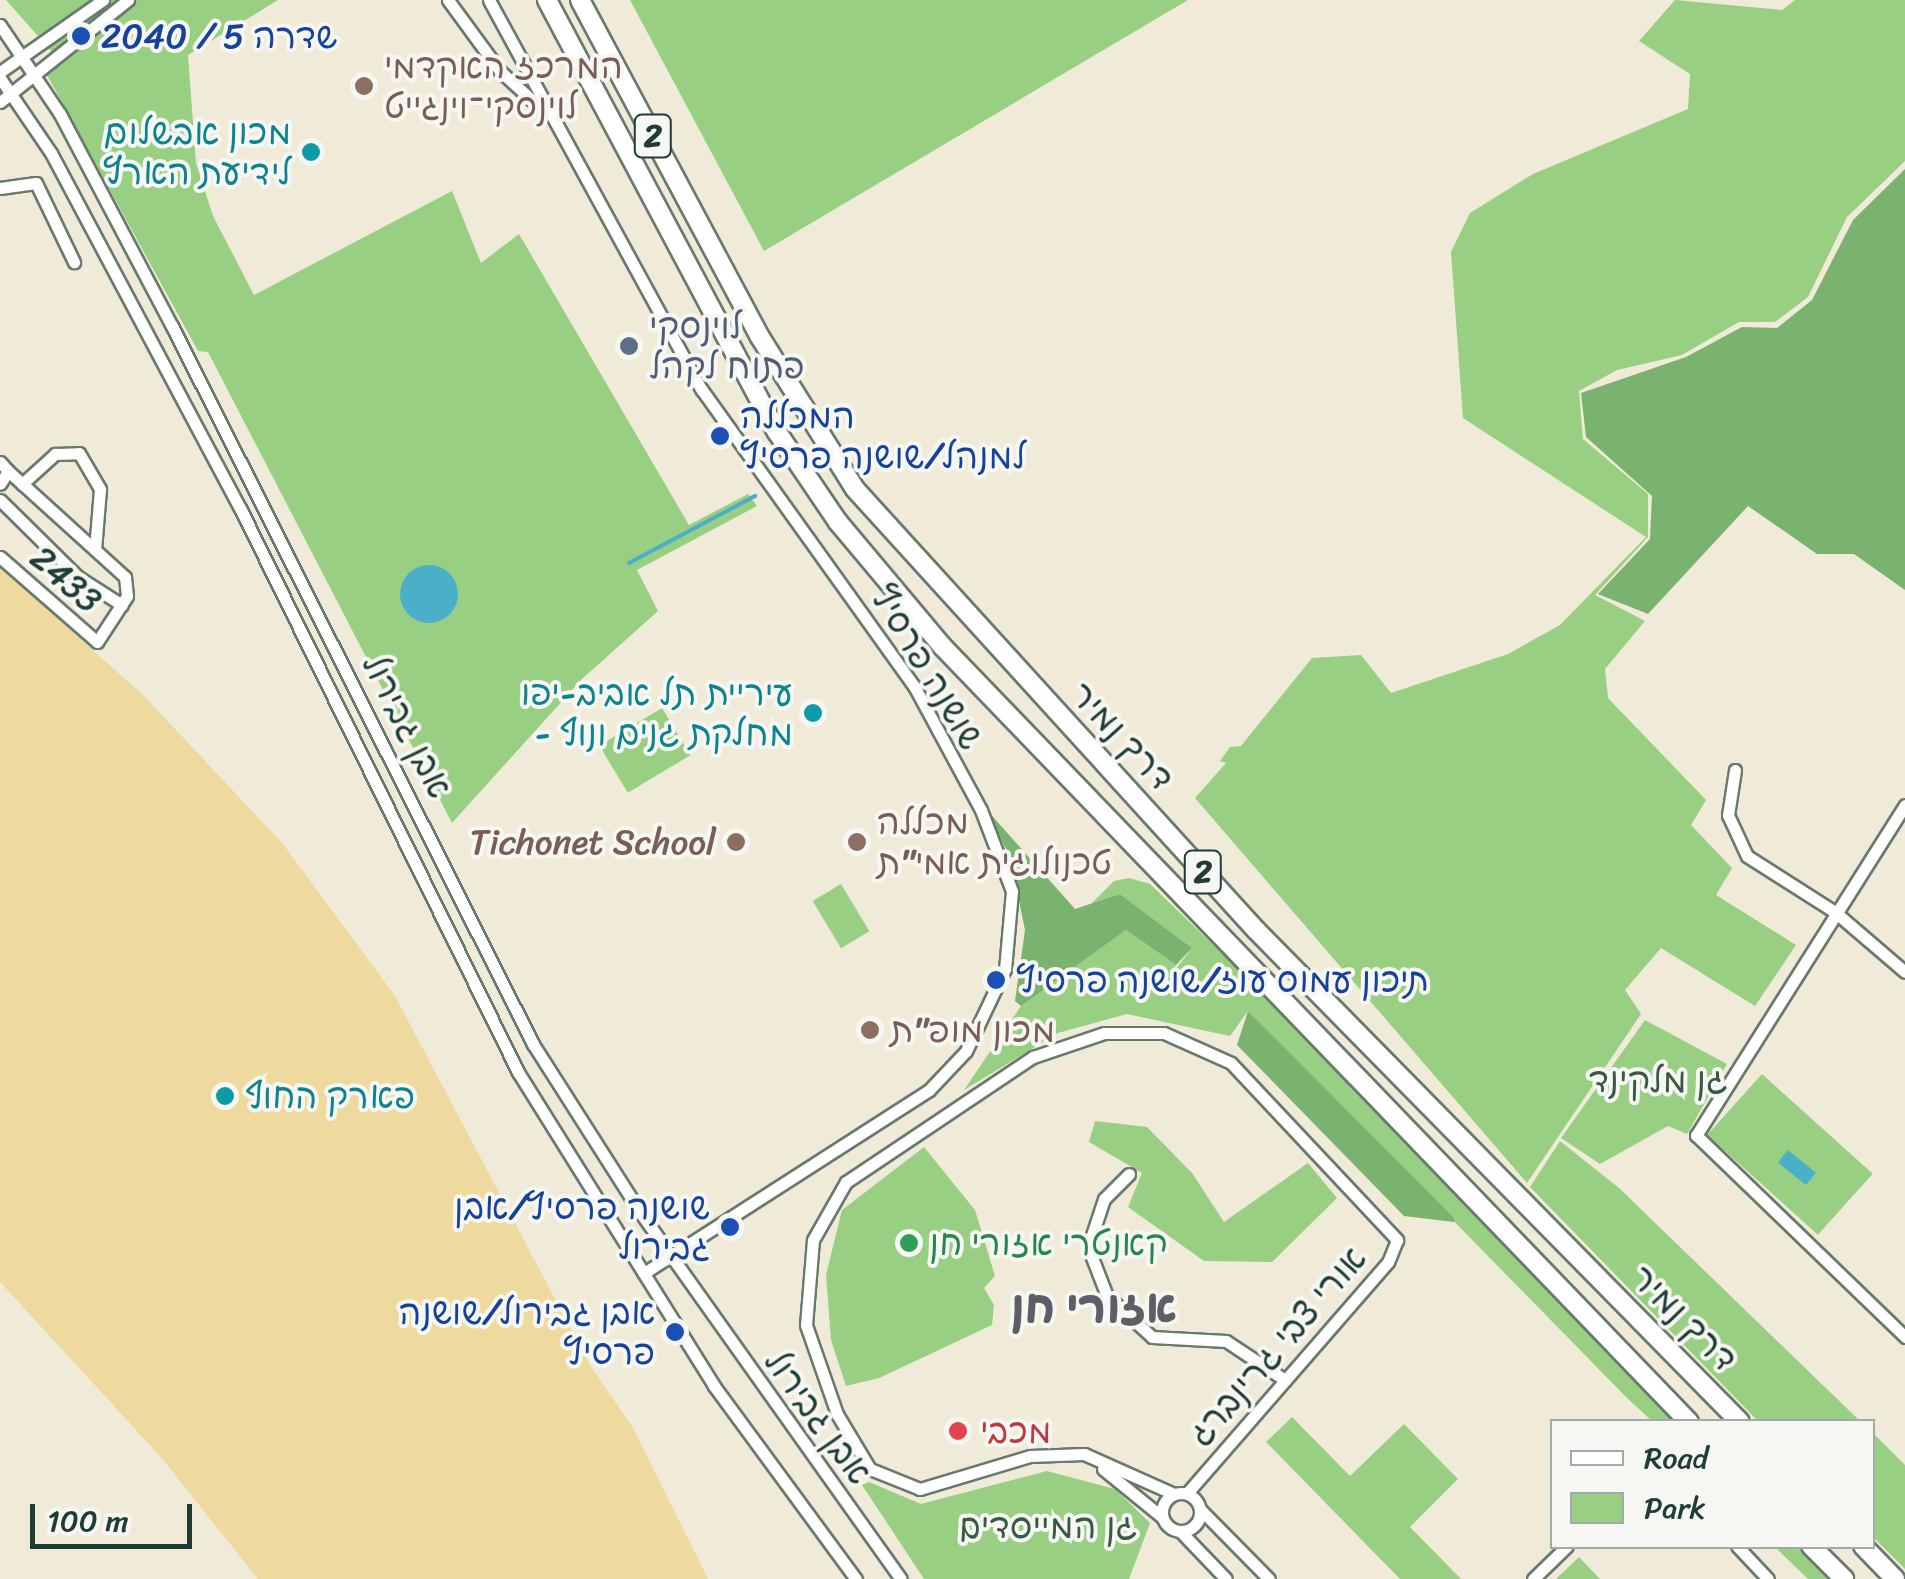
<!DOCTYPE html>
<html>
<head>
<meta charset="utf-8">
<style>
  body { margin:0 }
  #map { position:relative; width:1905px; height:1579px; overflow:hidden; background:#f0ebd8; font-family:Sriracha,"Playpen Sans Hebrew",sans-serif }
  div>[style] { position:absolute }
  .green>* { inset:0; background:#98cf82; transform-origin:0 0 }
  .forest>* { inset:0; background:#7ab270 }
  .sand>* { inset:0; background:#eeda9e }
  .water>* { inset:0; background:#4bafca; transform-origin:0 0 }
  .round { border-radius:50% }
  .stream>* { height:4px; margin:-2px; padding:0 2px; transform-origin:2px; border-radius:2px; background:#4bafca }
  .roads { filter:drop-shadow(2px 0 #687a6d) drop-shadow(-2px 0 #687a6d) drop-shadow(0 2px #687a6d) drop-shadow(0 -2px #687a6d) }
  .minor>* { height:11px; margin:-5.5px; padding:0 5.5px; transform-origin:5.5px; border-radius:5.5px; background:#fff }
  .minor>.ring { margin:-5.5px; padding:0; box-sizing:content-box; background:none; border:11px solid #fff; border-radius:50% }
  .highway>* { height:18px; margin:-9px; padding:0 9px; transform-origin:9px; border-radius:9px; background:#fff }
  .dots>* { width:28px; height:28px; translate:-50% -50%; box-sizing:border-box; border:5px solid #f6f6f2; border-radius:50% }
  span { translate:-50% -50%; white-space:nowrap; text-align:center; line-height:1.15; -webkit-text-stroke:8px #f6f6f2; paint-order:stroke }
  .shield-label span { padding:2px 8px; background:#f6f6f2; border:2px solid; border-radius:8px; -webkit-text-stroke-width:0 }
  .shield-label { font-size:32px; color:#1f3d34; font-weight:700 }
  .transit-label { font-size:35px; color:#164399 }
  .left { translate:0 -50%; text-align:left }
  .right { translate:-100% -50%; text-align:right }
  .education-label { font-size:35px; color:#785e54 }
  .culture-label { font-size:35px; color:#0d838f }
  .service-label { font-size:35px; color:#4e5e75 }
  .street-label { font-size:35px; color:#1f3d34 }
  .park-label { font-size:35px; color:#375a44 }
  .leisure-label { font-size:35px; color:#27864d }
  .health-label { font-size:35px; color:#be3a42 }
  .district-label { font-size:45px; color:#5e5e67; font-weight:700 }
  .legend { position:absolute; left:1550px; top:1419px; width:325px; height:130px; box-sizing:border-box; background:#f6f6f2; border:2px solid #a0aca6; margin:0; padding:12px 18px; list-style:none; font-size:30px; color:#1f3d34 }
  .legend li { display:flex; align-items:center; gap:20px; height:50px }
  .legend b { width:50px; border:2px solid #a0aca6 }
  .scale { position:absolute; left:30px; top:1504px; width:162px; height:45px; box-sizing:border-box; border:5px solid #1f3d34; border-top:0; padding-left:12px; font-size:30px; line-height:35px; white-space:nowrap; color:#1f3d34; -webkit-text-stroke:8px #f6f6f2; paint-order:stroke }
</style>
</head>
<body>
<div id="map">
  <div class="green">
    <i style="clip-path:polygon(6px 0,278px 0,188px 55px,196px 163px,213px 216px,254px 295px,452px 191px,481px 263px,519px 234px,689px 525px,748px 494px,757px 506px,637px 570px,658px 611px,582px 679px,452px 823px,208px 352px,198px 351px,47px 75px,61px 62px)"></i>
    <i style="clip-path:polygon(630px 0,1188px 0,764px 251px)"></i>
    <i style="clip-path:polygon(1675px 0,1782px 10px,1795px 0,1905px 0,1905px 161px,1847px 217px,1808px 297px,1775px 322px,1739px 322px,1682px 355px,1617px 370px,1579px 391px,1583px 439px,1648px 494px,1648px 537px,1595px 595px,1645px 621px,1605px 669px,1608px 698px,1706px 800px,1691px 825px,1732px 868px,1716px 895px,1796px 945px,1755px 1006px,1661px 948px,1625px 990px,1641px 1014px,1527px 1183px,1195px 798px,1226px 763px,1220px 761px,1230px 747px,1241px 746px,1312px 658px,1361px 655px,1391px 693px,1508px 654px,1560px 625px,1646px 537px,1463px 418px,1451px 252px,1470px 213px,1533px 174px,1688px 109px,1690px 74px,1639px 41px)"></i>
    <i style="left:662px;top:708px;width:55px;height:73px;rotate:59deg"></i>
    <i style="clip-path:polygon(1129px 878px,1150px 884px,1256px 986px,1673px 1421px,1652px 1421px,1627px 1398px,1248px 1011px,1230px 1036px,1127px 1014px,1058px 1033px,964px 1090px,1021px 1006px,1126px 930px,1176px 965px,1172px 974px,1192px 948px,1120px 894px,1091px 904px,1114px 881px)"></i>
    <i style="left:841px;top:884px;width:55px;height:33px;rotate:59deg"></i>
    <i style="clip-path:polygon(1645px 1020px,1727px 1064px,1687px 1134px,1668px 1126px,1600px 1164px,1561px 1138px)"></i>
    <i style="left:1762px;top:1074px;width:149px;height:82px;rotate:42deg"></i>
    <i style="clip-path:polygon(1095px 1121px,1147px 1127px,1192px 1173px,1224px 1222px,1308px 1163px,1337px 1198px,1272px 1262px,1204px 1261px,1128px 1207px,1142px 1173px,1089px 1142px)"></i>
    <i style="clip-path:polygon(1560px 1141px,1619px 1188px,1860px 1421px,1758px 1421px,1530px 1187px)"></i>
    <i style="clip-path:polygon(924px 1147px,975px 1210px,995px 1276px,984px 1288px,994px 1305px,992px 1325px,879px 1378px,846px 1386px,831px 1340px,826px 1275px,842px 1210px)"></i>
    <i style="clip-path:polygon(1292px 1417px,1350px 1476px,1404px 1424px,1458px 1479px,1410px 1527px,1461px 1579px,1400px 1579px,1266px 1442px)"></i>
    <i style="clip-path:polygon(1873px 1433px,1905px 1465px,1905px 1569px,1873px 1537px)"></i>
    <i style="clip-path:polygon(1047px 1471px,1115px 1489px,1150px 1523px,1129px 1579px,924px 1579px,862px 1485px,869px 1482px,921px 1504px)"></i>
    <i style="clip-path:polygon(1775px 1547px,1797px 1547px,1830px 1579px,1808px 1579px)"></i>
    <i style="clip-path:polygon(1579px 1557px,1600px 1579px,1556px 1579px)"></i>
  </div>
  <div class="forest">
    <i style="clip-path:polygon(1905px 169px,1905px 590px,1854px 554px,1817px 554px,1748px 506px,1648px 614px,1598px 594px,1650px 539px,1652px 496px,1586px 437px,1581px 393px,1686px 357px,1742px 327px,1777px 328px,1812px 300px,1853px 220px)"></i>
    <i style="clip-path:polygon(986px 809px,1075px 909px,1120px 894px,1192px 948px,1176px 965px,1126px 930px,1021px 1006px,1015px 1001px,1025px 930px,1010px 857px)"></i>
    <i style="clip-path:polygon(1248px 1011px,1454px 1218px,1454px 1222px,1404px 1216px,1237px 1045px)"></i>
  </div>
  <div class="sand">
    <i style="clip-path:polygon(0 567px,144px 696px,283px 844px,395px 996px,590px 1365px,633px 1428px,708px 1579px,258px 1579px,160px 1456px,0 1282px)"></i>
  </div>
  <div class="water">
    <i class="round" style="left:400px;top:565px;width:58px;height:58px"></i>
    <i style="left:1788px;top:1150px;width:36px;height:16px;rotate:39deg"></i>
  </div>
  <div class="stream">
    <i style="left:629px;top:563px;width:143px;rotate:-28deg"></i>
  </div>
  <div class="roads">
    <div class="minor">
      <i style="left:448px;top:0;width:88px;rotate:53.8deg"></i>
      <i style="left:500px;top:71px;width:62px;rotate:42.4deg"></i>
      <i style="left:489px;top:0;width:444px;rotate:61.4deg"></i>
      <i style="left:702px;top:390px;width:364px;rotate:54.4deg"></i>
      <i style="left:914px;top:686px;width:141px;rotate:61.6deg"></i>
      <i style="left:981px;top:810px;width:87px;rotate:69.1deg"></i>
      <i style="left:1012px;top:891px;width:78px;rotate:95.1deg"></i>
      <i style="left:1005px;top:969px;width:91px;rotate:115.4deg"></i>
      <i style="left:966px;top:1051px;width:54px;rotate:133.5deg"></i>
      <i style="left:929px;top:1090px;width:339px;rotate:147.3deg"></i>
      <i style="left:0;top:25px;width:107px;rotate:56deg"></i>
      <i style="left:60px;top:114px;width:240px;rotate:62.2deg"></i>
      <i style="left:172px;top:326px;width:804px;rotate:63.31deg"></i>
      <i style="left:533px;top:1044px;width:199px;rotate:57.5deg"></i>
      <i style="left:640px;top:1212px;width:450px;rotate:54.6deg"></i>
      <i style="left:0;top:72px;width:126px;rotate:-35deg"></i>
      <i style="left:0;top:78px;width:91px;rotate:55.8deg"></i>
      <i style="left:51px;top:153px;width:402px;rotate:62deg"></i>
      <i style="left:240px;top:508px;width:629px;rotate:63.76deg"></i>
      <i style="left:518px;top:1072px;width:370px;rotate:58deg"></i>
      <i style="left:714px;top:1386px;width:240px;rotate:53.7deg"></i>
      <i style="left:0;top:102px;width:164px;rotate:-38.6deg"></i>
      <i style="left:0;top:188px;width:36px;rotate:-8deg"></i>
      <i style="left:36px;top:183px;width:88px;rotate:64.3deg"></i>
      <i style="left:0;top:462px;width:12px;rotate:48deg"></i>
      <i style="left:8px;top:471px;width:15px;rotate:122deg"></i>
      <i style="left:22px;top:484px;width:45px;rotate:-42.3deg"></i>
      <i style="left:55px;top:454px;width:24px;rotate:-2deg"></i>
      <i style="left:79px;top:453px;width:42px;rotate:59.7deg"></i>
      <i style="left:100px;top:489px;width:61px;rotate:94.7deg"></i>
      <i style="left:0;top:500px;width:110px;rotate:44.6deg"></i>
      <i style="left:78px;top:577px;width:52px;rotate:32.5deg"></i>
      <i style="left:0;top:557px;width:129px;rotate:41.2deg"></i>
      <i style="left:97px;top:642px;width:55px;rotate:-56.9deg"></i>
      <i style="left:127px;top:596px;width:19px;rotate:-96deg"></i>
      <i style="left:125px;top:577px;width:158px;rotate:-137.8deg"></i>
      <i style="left:1735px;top:770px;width:46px;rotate:98.8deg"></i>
      <i style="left:1728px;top:815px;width:45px;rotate:65.1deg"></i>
      <i style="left:1747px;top:856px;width:104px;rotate:32.5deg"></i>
      <i style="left:1835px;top:912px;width:92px;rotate:40.6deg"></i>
      <i style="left:1905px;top:805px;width:391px;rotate:122.3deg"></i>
      <i style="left:1696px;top:1135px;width:291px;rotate:44deg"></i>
      <i style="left:1129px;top:1174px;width:35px;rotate:135deg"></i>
      <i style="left:1104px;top:1199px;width:51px;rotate:108.4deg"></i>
      <i style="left:1088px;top:1247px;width:53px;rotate:68.8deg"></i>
      <i style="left:1107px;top:1296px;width:61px;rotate:42.3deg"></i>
      <i style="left:1152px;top:1337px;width:74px;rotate:3.1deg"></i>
      <i style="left:1226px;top:1341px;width:71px;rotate:33.5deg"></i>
      <i style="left:1103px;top:1469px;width:76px;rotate:39.1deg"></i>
      <i class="ring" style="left:1162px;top:1493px;width:27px;height:27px"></i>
      <i style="left:1174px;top:1494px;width:98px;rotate:-156deg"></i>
      <i style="left:1084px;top:1454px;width:54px;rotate:177.9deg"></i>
      <i style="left:1030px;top:1456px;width:115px;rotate:163.3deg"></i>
      <i style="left:920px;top:1489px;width:54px;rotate:-158.2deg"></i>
      <i style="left:870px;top:1469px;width:64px;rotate:-121deg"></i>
      <i style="left:837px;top:1414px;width:94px;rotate:-109.2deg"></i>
      <i style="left:806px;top:1325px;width:85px;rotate:-85.3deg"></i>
      <i style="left:813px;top:1240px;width:67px;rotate:-60.4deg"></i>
      <i style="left:846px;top:1182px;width:225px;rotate:-33.8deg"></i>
      <i style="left:1033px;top:1057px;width:75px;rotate:-18.7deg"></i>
      <i style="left:1104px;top:1033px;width:60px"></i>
      <i style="left:1164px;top:1033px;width:73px;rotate:24.1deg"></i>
      <i style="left:1231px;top:1063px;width:243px;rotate:46.8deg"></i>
      <i style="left:1397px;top:1240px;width:24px;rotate:112deg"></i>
      <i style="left:1388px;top:1262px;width:306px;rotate:131deg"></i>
      <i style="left:1200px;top:1509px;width:98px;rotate:45.4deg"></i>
      <i style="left:1180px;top:1531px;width:66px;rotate:46.2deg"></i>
      <i style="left:1737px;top:1546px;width:45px;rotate:46.8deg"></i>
      <i style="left:1533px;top:1579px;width:47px;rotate:-44.1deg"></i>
    </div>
    <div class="highway">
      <i style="left:547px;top:0;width:489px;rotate:62deg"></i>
      <i style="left:777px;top:432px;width:109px;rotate:55.9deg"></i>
      <i style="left:838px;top:522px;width:162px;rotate:50deg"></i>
      <i style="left:942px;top:646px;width:1077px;rotate:46.09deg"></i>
      <i style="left:580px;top:0;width:382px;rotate:61.9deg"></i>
      <i style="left:760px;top:337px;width:179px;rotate:58deg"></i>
      <i style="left:855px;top:489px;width:596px;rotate:47.72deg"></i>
      <i style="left:1256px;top:930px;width:690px;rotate:45.47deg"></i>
      <i style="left:1811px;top:1546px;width:47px;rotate:45deg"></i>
      <i style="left:1863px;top:1546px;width:46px;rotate:45.9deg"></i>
    </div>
  </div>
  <div class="dots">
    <i style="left:81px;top:36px;background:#1a4fb4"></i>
    <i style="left:364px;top:86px;background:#8d6e63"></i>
    <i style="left:311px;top:152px;background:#0f9aa8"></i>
    <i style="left:629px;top:346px;background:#5c6f8a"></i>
    <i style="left:720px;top:436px;background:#1a4fb4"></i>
    <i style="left:813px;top:713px;background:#0f9aa8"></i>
    <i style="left:736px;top:842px;background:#8d6e63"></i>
    <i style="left:857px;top:842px;background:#8d6e63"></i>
    <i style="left:996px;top:980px;background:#1a4fb4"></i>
    <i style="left:870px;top:1030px;background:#8d6e63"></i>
    <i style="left:225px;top:1096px;background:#0f9aa8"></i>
    <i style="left:730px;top:1227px;background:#1a4fb4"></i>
    <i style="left:909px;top:1243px;background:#2e9e5b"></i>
    <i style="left:675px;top:1332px;background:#1a4fb4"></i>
    <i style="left:958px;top:1431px;background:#e0444e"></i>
  </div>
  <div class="shield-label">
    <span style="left:653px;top:136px">2</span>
    <span style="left:1203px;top:872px">2</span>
  </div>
  <div class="transit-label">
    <span class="left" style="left:101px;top:36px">שדרה 5 / 2040</span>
    <span class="left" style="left:740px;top:436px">המכללה<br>למנהל/שושנה פרסיץ</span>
    <span class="left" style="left:1016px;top:980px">תיכון עמוס עוז/שושנה פרסיץ</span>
    <span class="right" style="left:710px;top:1227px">שושנה פרסיץ/אבן<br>גבירול</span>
    <span class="right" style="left:655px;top:1332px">אבן גבירול/שושנה<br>פרסיץ</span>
  </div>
  <div class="education-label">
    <span class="left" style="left:384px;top:86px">המרכז האקדמי<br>לוינסקי־וינגייט</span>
    <span class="left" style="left:877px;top:842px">מכללה<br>טכנולוגית אמי"ת</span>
    <span class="right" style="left:716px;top:842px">Tichonet School</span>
    <span class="left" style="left:890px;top:1030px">מכון מופ"ת</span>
  </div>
  <div class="culture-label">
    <span class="right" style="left:291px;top:152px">מכון אבשלום<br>לידיעת הארץ</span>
    <span class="right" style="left:793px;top:713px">עיריית תל אביב-יפו<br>- מחלקת גנים ונוף</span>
    <span class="left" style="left:245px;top:1096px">פארק החוף</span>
  </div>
  <div class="service-label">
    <span class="left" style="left:649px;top:346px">לוינסקי<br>פתוח לקהל</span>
  </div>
  <div class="street-label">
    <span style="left:66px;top:579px;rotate:41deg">2433</span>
    <span style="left:927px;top:667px;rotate:59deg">שושנה פרסיץ</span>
    <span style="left:407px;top:726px;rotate:63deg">אבן גבירול</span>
    <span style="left:1122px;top:736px;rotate:47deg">דרך נמיר</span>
    <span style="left:1684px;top:1318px;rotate:45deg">דרך נמיר</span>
    <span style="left:1277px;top:1346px;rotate:-49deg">אורי צבי גרינברג</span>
    <span style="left:818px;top:1417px;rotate:54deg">אבן גבירול</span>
  </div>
  <div class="park-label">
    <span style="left:1658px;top:1080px">גן מלקינד</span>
    <span style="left:1048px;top:1526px">גן המייסדים</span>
  </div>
  <div class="leisure-label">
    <span class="left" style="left:929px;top:1243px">קאנטרי אזורי חן</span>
  </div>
  <div class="health-label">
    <span class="left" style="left:980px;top:1431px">מכבי</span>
  </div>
  <div class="district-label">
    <span style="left:1094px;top:1308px">אזורי חן</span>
  </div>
  <ul class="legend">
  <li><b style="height:12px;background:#fff"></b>Road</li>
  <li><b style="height:28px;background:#98cf82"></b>Park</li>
  </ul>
  <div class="scale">100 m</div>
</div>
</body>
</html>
